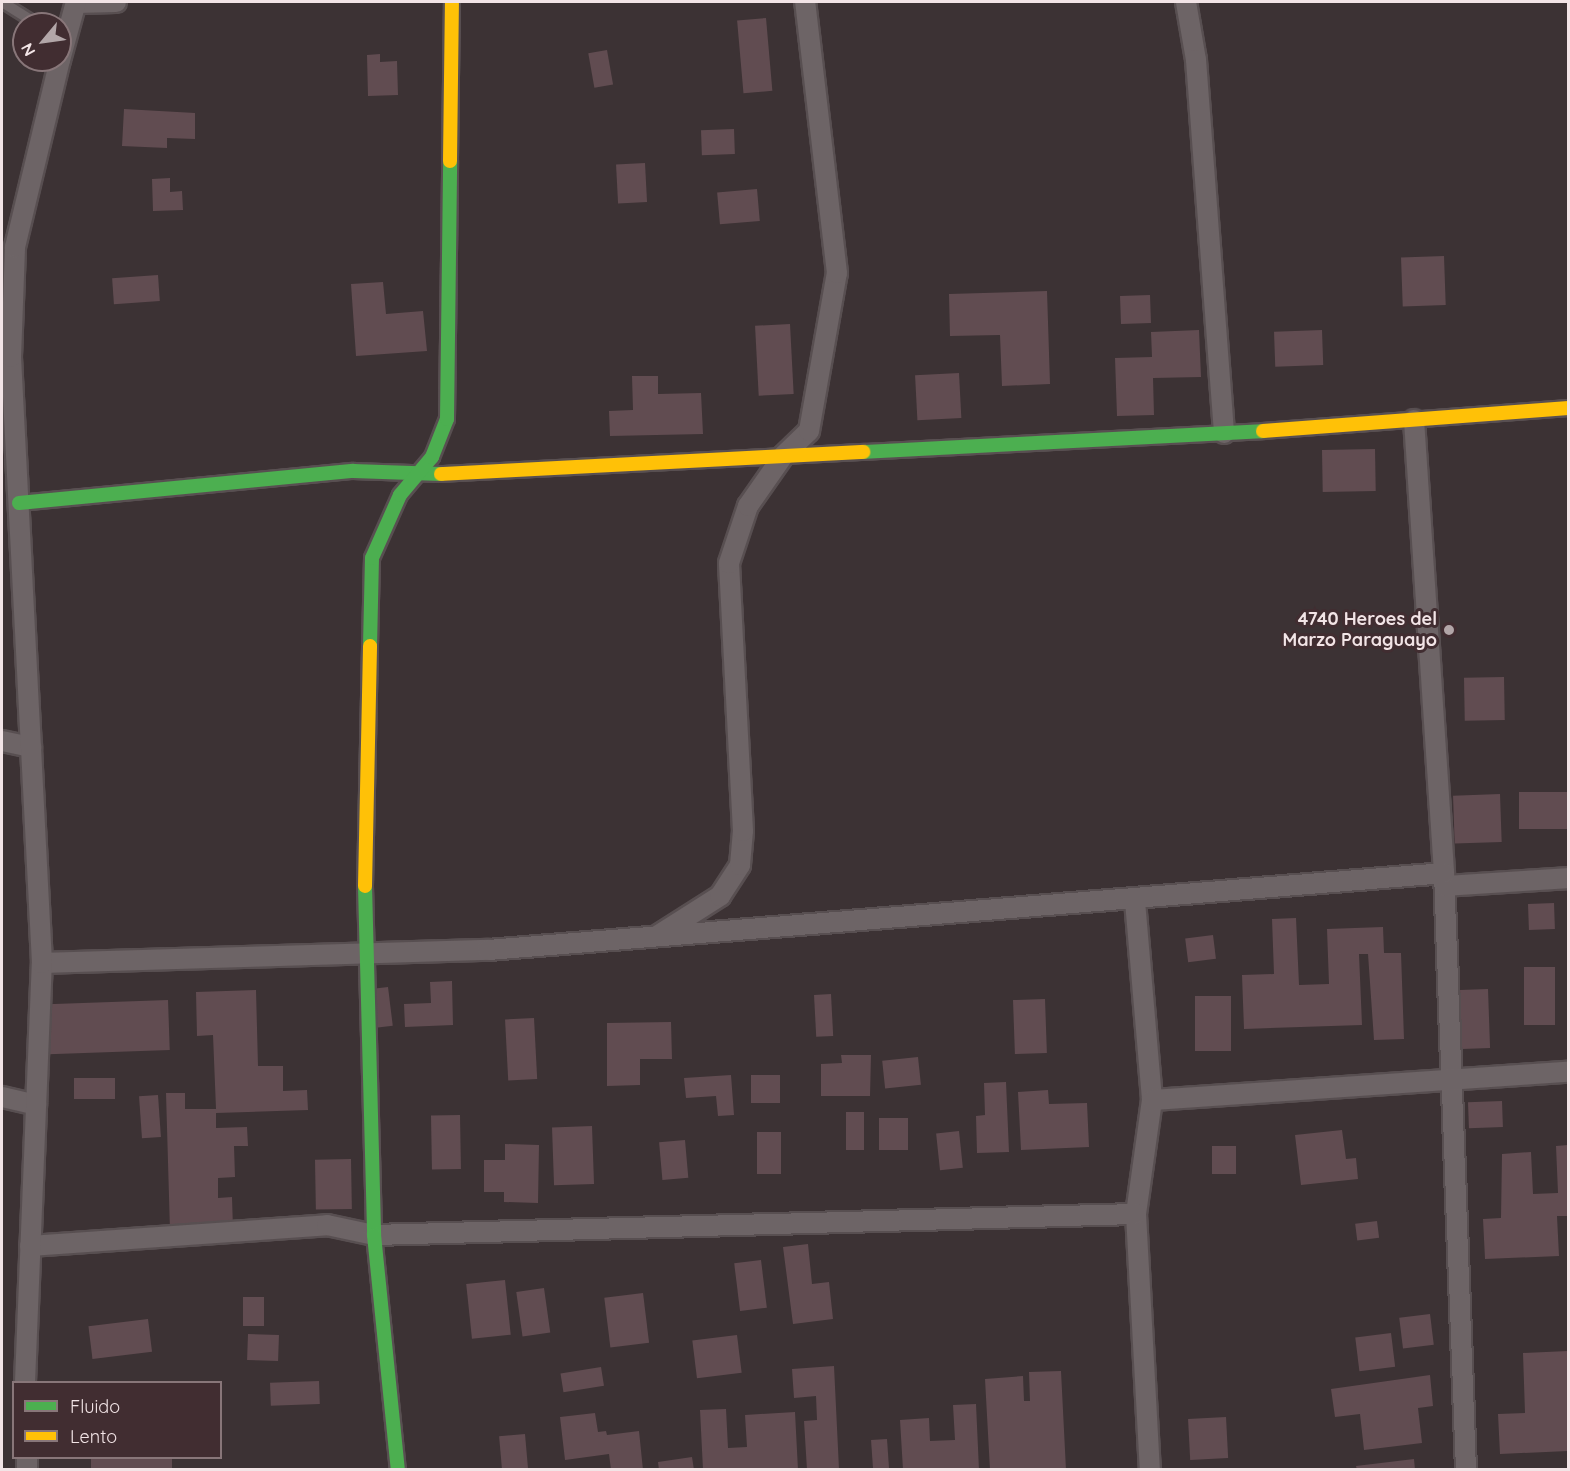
<!DOCTYPE html>
<html>
<head>
<meta charset="utf-8">
<style>
  body { margin:0 }
  #map { position:relative; width:1570px; height:1471px; overflow:hidden; background:#3c3234; font-family:Quicksand,sans-serif }
  div>[style] { position:absolute }
  .building>* { inset:0; background:#614c51; transform-origin:0 0 }
  .roads { filter:drop-shadow(2px 0 #584f51) drop-shadow(-2px 0 #584f51) drop-shadow(0 2px #584f51) drop-shadow(0 -2px #584f51) }
  .lane>* { height:10px; margin:-5px; padding:0 5px; transform-origin:5px; border-radius:5px; background:#6d6466 }
  .street>* { height:20px; margin:-10px; padding:0 10px; transform-origin:10px; border-radius:10px; background:#6d6466 }
  .fast>* { height:14px; margin:-7px; padding:0 7px; transform-origin:7px; border-radius:7px; background:#4caf50 }
  .slow>* { height:14px; margin:-7px; padding:0 7px; transform-origin:7px; border-radius:7px; background:#ffc107 }
  .dots>* { width:16px; height:16px; translate:-50% -50%; box-sizing:border-box; border:3px solid #412d31; border-radius:50% }
  span { translate:-50% -50%; white-space:nowrap; text-align:center; line-height:1.15; -webkit-text-stroke:6px #412d31; paint-order:stroke }
  .poi-label { font-size:18px; color:#f2e4e6; font-weight:700 }
  .right { translate:-100% -50%; text-align:right }
  .frame { position:absolute; inset:0; border:3px solid #f2e4e6; pointer-events:none }
  .legend { position:absolute; left:12px; top:1381px; width:210px; height:78px; box-sizing:border-box; background:#412d31; border:2px solid #887679; margin:0; padding:8px 10px; list-style:none; font-size:18px; color:#f2e4e6 }
  .legend li { display:flex; align-items:center; gap:12px; height:30px }
  .legend b { width:30px; border:2px solid #887679 }
  .north { position:absolute; left:12px; top:12px; width:60px; height:60px; box-sizing:border-box; background:#412d31; border:2px solid #887679; border-radius:50%; rotate:241deg; font-size:16px; font-weight:700; line-height:24px; text-align:center; color:#f2e4e6 }
  .north::after { content:''; display:block; margin:auto; width:21px; height:27px; background:#b2a6a8; clip-path:polygon(50% 0,100% 100%,50% 72%,0 100%) }
</style>
</head>
<body>
<div id="map">
  <div class="building">
    <i style="left:766px;top:18px;width:73px;height:29px;rotate:85deg"></i>
    <i style="left:607px;top:50px;width:35px;height:19px;rotate:80deg"></i>
    <i style="clip-path:polygon(380px 54px,380px 62px,397px 61px,398px 95px,368px 96px,367px 55px)"></i>
    <i style="clip-path:polygon(124px 109px,195px 113px,195px 139px,167px 138px,167px 148px,122px 146px)"></i>
    <i style="left:734px;top:129px;width:25px;height:33px;rotate:88deg"></i>
    <i style="left:645px;top:163px;width:39px;height:29px;rotate:87deg"></i>
    <i style="clip-path:polygon(170px 178px,170px 192px,182px 191px,183px 210px,153px 211px,152px 179px)"></i>
    <i style="left:757px;top:189px;width:32px;height:40px;rotate:85deg"></i>
    <i style="left:1444px;top:256px;width:49px;height:43px;rotate:88deg"></i>
    <i style="left:158px;top:275px;width:26px;height:46px;rotate:86deg"></i>
    <i style="clip-path:polygon(383px 282px,386px 314px,423px 311px,427px 351px,356px 356px,351px 284px)"></i>
    <i style="clip-path:polygon(1047px 291px,1050px 384px,1002px 386px,1000px 335px,950px 336px,949px 294px)"></i>
    <i style="left:1150px;top:295px;width:28px;height:30px;rotate:88deg"></i>
    <i style="left:790px;top:324px;width:70px;height:35px;rotate:87deg"></i>
    <i style="clip-path:polygon(1199px 330px,1201px 377px,1153px 378px,1154px 415px,1117px 416px,1115px 358px,1152px 357px,1151px 332px)"></i>
    <i style="left:1322px;top:330px;width:35px;height:48px;rotate:88deg"></i>
    <i style="left:959px;top:373px;width:45px;height:44px;rotate:87deg"></i>
    <i style="clip-path:polygon(632px 376px,658px 376px,658px 394px,701px 393px,703px 434px,610px 436px,609px 411px,633px 410px)"></i>
    <i style="left:1375px;top:449px;width:42px;height:53px;rotate:89deg"></i>
    <i style="left:1504px;top:677px;width:43px;height:40px;rotate:89deg"></i>
    <i style="left:1568px;top:792px;width:37px;height:49px;rotate:90deg"></i>
    <i style="left:1500px;top:794px;width:48px;height:47px;rotate:88deg"></i>
    <i style="left:1554px;top:903px;width:26px;height:26px;rotate:88deg"></i>
    <i style="clip-path:polygon(1296px 918px,1299px 985px,1329px 984px,1327px 929px,1383px 927px,1384px 953px,1401px 953px,1404px 1039px,1374px 1040px,1368px 954px,1359px 954px,1362px 1025px,1244px 1029px,1242px 975px,1274px 974px,1272px 919px)"></i>
    <i style="left:1213px;top:935px;width:24px;height:28px;rotate:83deg"></i>
    <i style="left:1524px;top:967px;width:31px;height:58px"></i>
    <i style="clip-path:polygon(452px 981px,453px 1025px,405px 1027px,404px 1004px,431px 1003px,430px 982px)"></i>
    <i style="left:388px;top:987px;width:39px;height:15px;rotate:83deg"></i>
    <i style="left:1488px;top:989px;width:59px;height:28px;rotate:88deg"></i>
    <i style="clip-path:polygon(256px 990px,258px 1066px,283px 1066px,283px 1091px,307px 1090px,308px 1110px,216px 1113px,216px 1128px,247px 1127px,248px 1146px,234px 1146px,235px 1177px,218px 1178px,218px 1198px,232px 1197px,233px 1229px,170px 1231px,166px 1093px,185px 1093px,185px 1109px,216px 1109px,213px 1035px,197px 1036px,196px 992px)"></i>
    <i style="left:831px;top:994px;width:42px;height:17px;rotate:87deg"></i>
    <i style="left:1195px;top:996px;width:36px;height:55px"></i>
    <i style="left:1045px;top:999px;width:54px;height:32px;rotate:88deg"></i>
    <i style="left:168px;top:1000px;width:50px;height:121px;rotate:88deg"></i>
    <i style="left:534px;top:1018px;width:61px;height:29px;rotate:87deg"></i>
    <i style="clip-path:polygon(671px 1022px,672px 1059px,640px 1059px,640px 1085px,607px 1086px,607px 1023px)"></i>
    <i style="clip-path:polygon(841px 1055px,871px 1055px,870px 1096px,821px 1096px,821px 1064px,842px 1063px)"></i>
    <i style="left:918px;top:1057px;width:28px;height:36px;rotate:84deg"></i>
    <i style="clip-path:polygon(731px 1075px,734px 1115px,718px 1116px,716px 1096px,686px 1098px,684px 1078px)"></i>
    <i style="left:751px;top:1075px;width:29px;height:28px"></i>
    <i style="left:74px;top:1078px;width:41px;height:21px"></i>
    <i style="clip-path:polygon(1006px 1082px,1009px 1152px,977px 1153px,976px 1116px,985px 1115px,984px 1083px)"></i>
    <i style="clip-path:polygon(1048px 1090px,1049px 1104px,1087px 1103px,1089px 1147px,1021px 1150px,1018px 1092px)"></i>
    <i style="left:158px;top:1095px;width:42px;height:19px;rotate:86deg"></i>
    <i style="left:1502px;top:1101px;width:26px;height:34px;rotate:88deg"></i>
    <i style="left:846px;top:1112px;width:18px;height:38px"></i>
    <i style="left:460px;top:1115px;width:54px;height:29px;rotate:89deg"></i>
    <i style="left:879px;top:1118px;width:29px;height:32px"></i>
    <i style="left:592px;top:1126px;width:58px;height:40px;rotate:88deg"></i>
    <i style="clip-path:polygon(1342px 1130px,1346px 1159px,1356px 1158px,1358px 1179px,1301px 1185px,1295px 1135px)"></i>
    <i style="left:959px;top:1131px;width:37px;height:23px;rotate:84deg"></i>
    <i style="left:757px;top:1132px;width:24px;height:42px"></i>
    <i style="left:685px;top:1140px;width:38px;height:26px;rotate:85deg"></i>
    <i style="clip-path:polygon(505px 1144px,539px 1145px,538px 1203px,504px 1202px,504px 1192px,484px 1192px,484px 1160px,505px 1160px)"></i>
    <i style="clip-path:polygon(1568px 1145px,1568px 1216px,1557px 1216px,1559px 1256px,1485px 1259px,1483px 1219px,1501px 1218px,1502px 1154px,1531px 1152px,1533px 1194px,1558px 1193px,1556px 1146px)"></i>
    <i style="left:1212px;top:1146px;width:24px;height:28px"></i>
    <i style="left:351px;top:1159px;width:50px;height:36px;rotate:89deg"></i>
    <i style="left:1377px;top:1221px;width:17px;height:22px;rotate:83deg"></i>
    <i style="clip-path:polygon(808px 1244px,812px 1284px,829px 1282px,833px 1319px,793px 1324px,783px 1247px)"></i>
    <i style="left:761px;top:1260px;width:48px;height:27px;rotate:83deg"></i>
    <i style="left:505px;top:1280px;width:55px;height:39px;rotate:84deg"></i>
    <i style="left:544px;top:1288px;width:45px;height:28px;rotate:82deg"></i>
    <i style="left:643px;top:1293px;width:50px;height:39px;rotate:83deg"></i>
    <i style="left:243px;top:1297px;width:21px;height:29px"></i>
    <i style="left:1430px;top:1314px;width:31px;height:31px;rotate:83deg"></i>
    <i style="left:148px;top:1319px;width:33px;height:60px;rotate:83deg"></i>
    <i style="left:1391px;top:1333px;width:34px;height:36px;rotate:83deg"></i>
    <i style="left:248px;top:1334px;width:31px;height:26px;rotate:2deg"></i>
    <i style="left:737px;top:1335px;width:38px;height:45px;rotate:83deg"></i>
    <i style="clip-path:polygon(1568px 1351px,1568px 1451px,1500px 1454px,1498px 1414px,1525px 1413px,1523px 1353px)"></i>
    <i style="clip-path:polygon(834px 1366px,839px 1469px,807px 1470px,804px 1421px,817px 1420px,816px 1396px,794px 1398px,792px 1369px)"></i>
    <i style="left:601px;top:1367px;width:19px;height:41px;rotate:81deg"></i>
    <i style="clip-path:polygon(1061px 1371px,1066px 1470px,990px 1470px,985px 1379px,1023px 1376px,1024px 1401px,1030px 1401px,1029px 1372px)"></i>
    <i style="clip-path:polygon(1430px 1375px,1433px 1406px,1418px 1408px,1422px 1443px,1364px 1450px,1360px 1414px,1335px 1417px,1331px 1389px)"></i>
    <i style="left:319px;top:1381px;width:23px;height:49px;rotate:88deg"></i>
    <i style="clip-path:polygon(976px 1404px,979px 1470px,903px 1470px,900px 1420px,929px 1418px,930px 1441px,955px 1440px,953px 1405px)"></i>
    <i style="clip-path:polygon(726px 1409px,728px 1448px,747px 1447px,745px 1415px,795px 1412px,798px 1470px,703px 1470px,700px 1410px)"></i>
    <i style="clip-path:polygon(595px 1413px,598px 1432px,606px 1431px,607px 1435px,639px 1431px,643px 1470px,611px 1470px,609px 1454px,565px 1460px,560px 1417px)"></i>
    <i style="left:1226px;top:1417px;width:41px;height:38px;rotate:87deg"></i>
    <i style="left:525px;top:1434px;width:36px;height:26px;rotate:85deg"></i>
    <i style="left:887px;top:1439px;width:31px;height:16px;rotate:86deg"></i>
    <i style="clip-path:polygon(692px 1457px,694px 1470px,659px 1470px,658px 1462px)"></i>
    <i style="left:91px;top:1458px;width:81px;height:12px"></i>
    <i style="clip-path:polygon(1414px 1459px,1415px 1470px,1357px 1470px,1356px 1466px)"></i>
  </div>
  <div class="roads">
    <div class="lane">
      <i style="left:2px;top:2px;width:41px;rotate:32.2deg"></i>
    </div>
    <div class="street">
      <i style="left:1186px;top:2px;width:59px;rotate:80.2deg"></i>
      <i style="left:1196px;top:60px;width:374px;rotate:85.7deg"></i>
      <i style="left:76px;top:3px;width:40px;rotate:-1.4deg"></i>
      <i style="left:60px;top:60px;width:60px;rotate:-74.6deg"></i>
      <i style="left:1414px;top:420px;width:454px;rotate:86.2deg"></i>
      <i style="left:1444px;top:873px;width:597px;rotate:87.89deg"></i>
      <i style="left:2px;top:741px;width:30px;rotate:12deg"></i>
      <i style="left:1445px;top:886px;width:123px;rotate:-3.7deg"></i>
      <i style="left:1135px;top:901px;width:200px;rotate:85.1deg"></i>
      <i style="left:1152px;top:1100px;width:115px;rotate:98deg"></i>
      <i style="left:1136px;top:1214px;width:256px;rotate:86.9deg"></i>
      <i style="left:657px;top:936px;width:75px;rotate:-32.4deg"></i>
      <i style="left:720px;top:896px;width:37px;rotate:-57deg"></i>
      <i style="left:740px;top:865px;width:34px;rotate:-85deg"></i>
      <i style="left:743px;top:831px;width:268px;rotate:-93deg"></i>
      <i style="left:729px;top:563px;width:60px;rotate:-71.6deg"></i>
      <i style="left:748px;top:506px;width:61px;rotate:-55deg"></i>
      <i style="left:783px;top:456px;width:36px;rotate:-44deg"></i>
      <i style="left:809px;top:431px;width:160px;rotate:-80deg"></i>
      <i style="left:837px;top:273px;width:273px;rotate:-96.7deg"></i>
      <i style="left:42px;top:963px;width:446px;rotate:-1.7deg"></i>
      <i style="left:488px;top:950px;width:959px;rotate:-4.6deg"></i>
      <i style="left:2px;top:1097px;width:35px;rotate:13deg"></i>
      <i style="left:1152px;top:1100px;width:417px;rotate:-3.9deg"></i>
      <i style="left:30px;top:1246px;width:298px;rotate:-4deg"></i>
      <i style="left:327px;top:1225px;width:48px;rotate:12deg"></i>
      <i style="left:374px;top:1235px;width:762px;rotate:-1.58deg"></i>
      <i style="left:25px;top:1382px;width:419px;rotate:-87.7deg"></i>
      <i style="left:42px;top:963px;width:607px;rotate:-92.93deg"></i>
      <i style="left:11px;top:357px;width:110px;rotate:-87.9deg"></i>
      <i style="left:15px;top:247px;width:192px;rotate:-76.5deg"></i>
      <i style="left:27px;top:1458px;width:12px;rotate:90deg"></i>
    </div>
    <div class="fast">
      <i style="left:863px;top:452px;width:401px;rotate:-3deg"></i>
      <i style="left:19px;top:503px;width:336px;rotate:-5.5deg"></i>
      <i style="left:353px;top:471px;width:88px;rotate:2deg"></i>
      <i style="left:370px;top:646px;width:88px;rotate:-88.7deg"></i>
      <i style="left:372px;top:558px;width:69px;rotate:-66deg"></i>
      <i style="left:400px;top:495px;width:50px;rotate:-49.9deg"></i>
      <i style="left:432px;top:457px;width:41px;rotate:-68.5deg"></i>
      <i style="left:447px;top:419px;width:258px;rotate:-89.3deg"></i>
      <i style="left:365px;top:886px;width:349px;rotate:88.5deg"></i>
      <i style="left:374px;top:1235px;width:236px;rotate:84.2deg"></i>
    </div>
    <div class="slow">
      <i style="left:450px;top:161px;width:159px;rotate:-89.3deg"></i>
      <i style="left:1263px;top:431px;width:306px;rotate:-4.3deg"></i>
      <i style="left:441px;top:474px;width:423px;rotate:-3deg"></i>
      <i style="left:365px;top:886px;width:240px;rotate:-88.8deg"></i>
    </div>
  </div>
  <div class="dots">
    <i style="left:1449px;top:630px;background:#b2a6a8"></i>
  </div>
  <div class="poi-label">
    <span class="right" style="left:1437px;top:630px">4740 Heroes del<br>Marzo Paraguayo</span>
  </div>
  <div class="frame"></div>
  <ul class="legend">
  <li><b style="height:8px;background:#4caf50"></b>Fluido</li>
  <li><b style="height:8px;background:#ffc107"></b>Lento</li>
  </ul>
  <div class="north">N</div>
</div>
</body>
</html>
